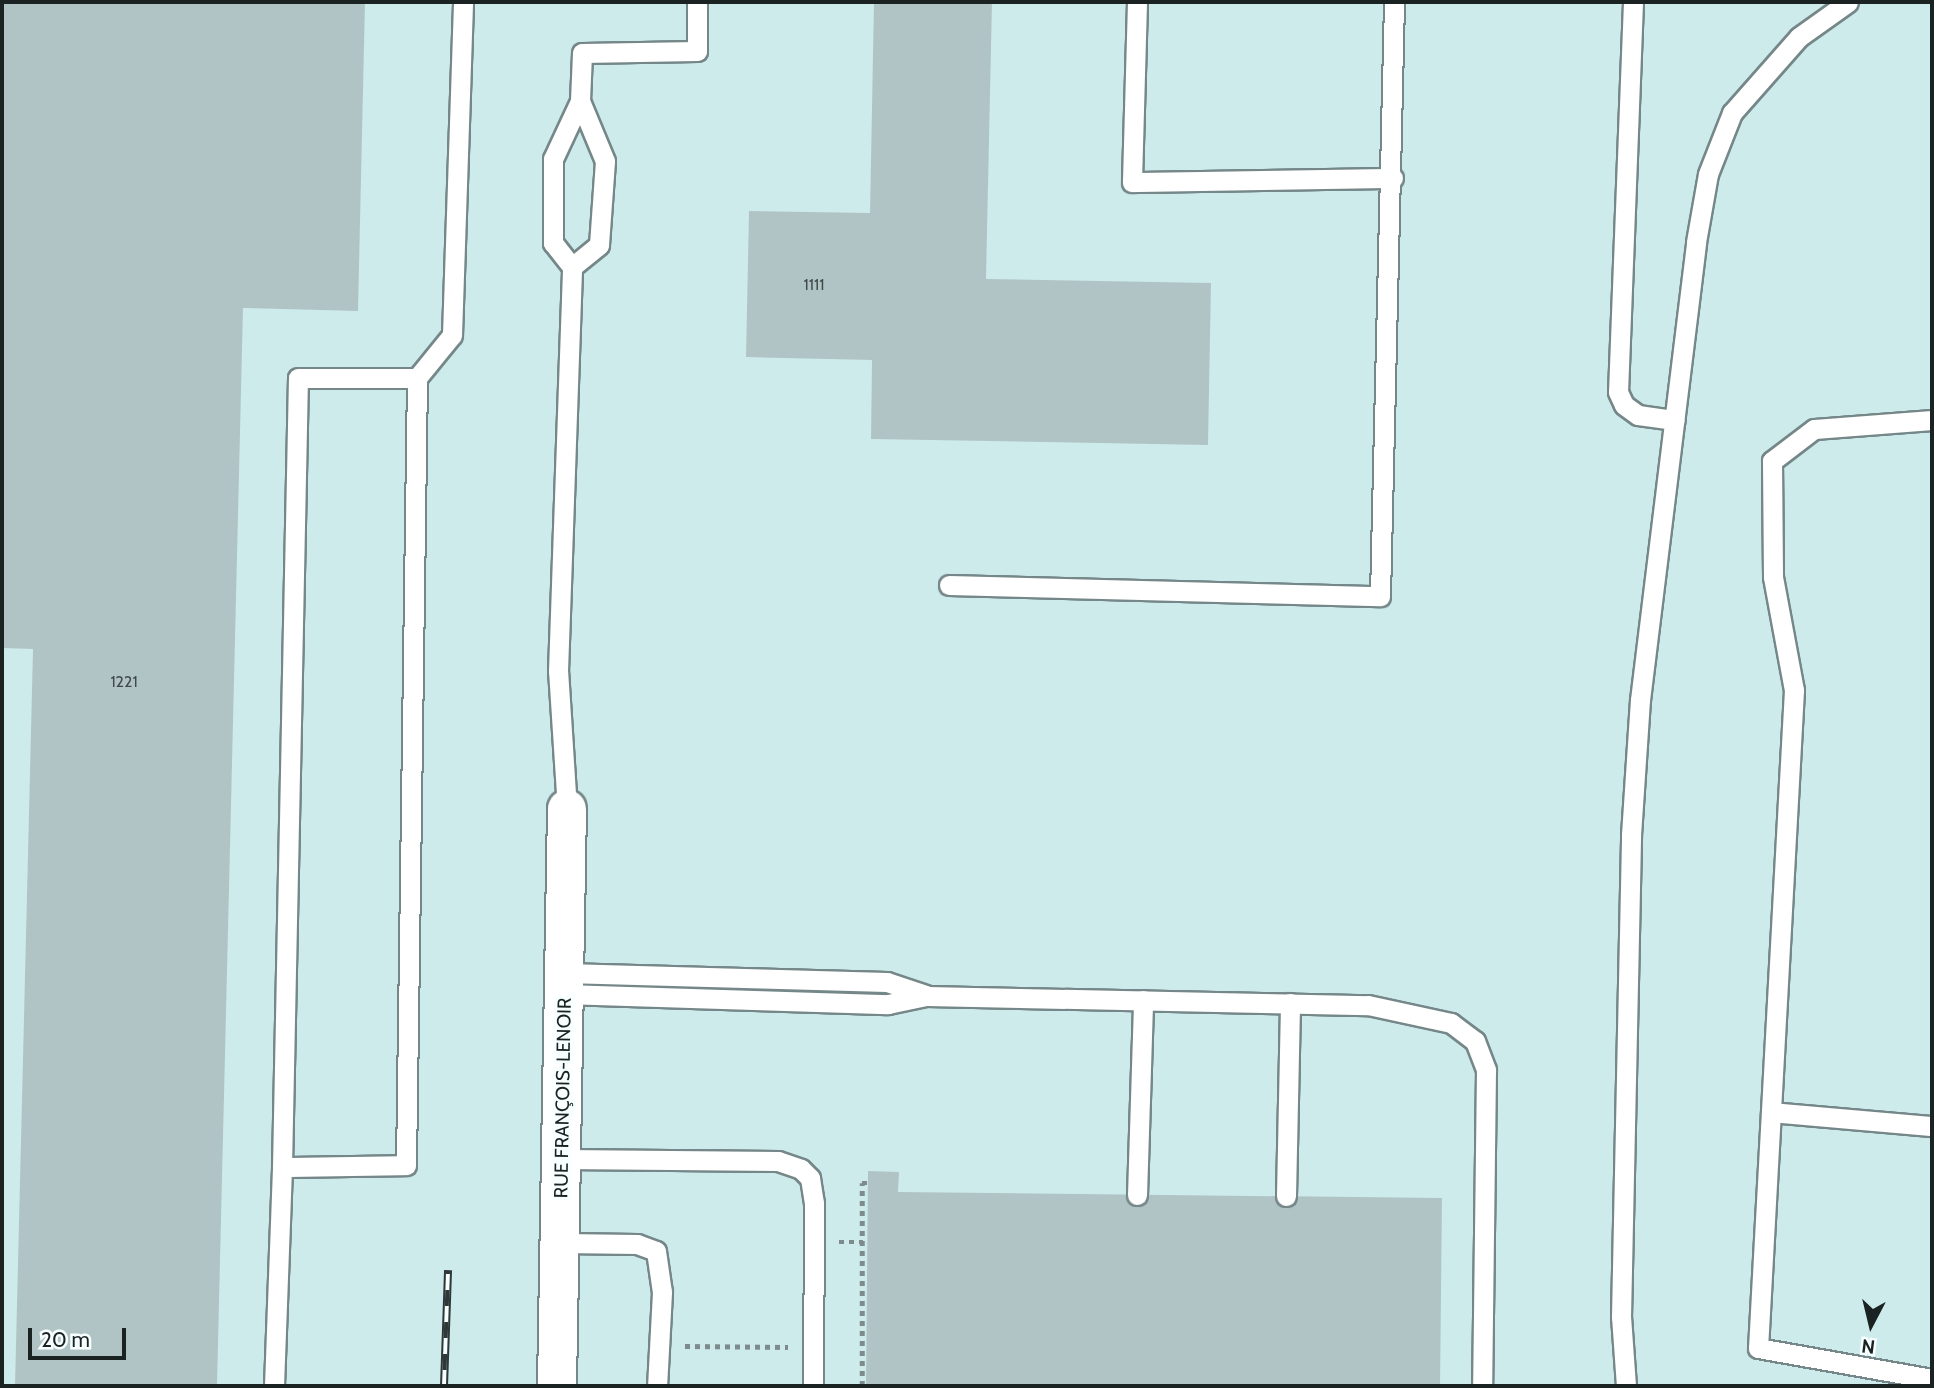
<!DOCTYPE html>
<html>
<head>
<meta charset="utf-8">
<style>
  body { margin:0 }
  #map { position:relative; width:1934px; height:1388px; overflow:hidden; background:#e1f4f5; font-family:Cabin,sans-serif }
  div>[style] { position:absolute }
  .built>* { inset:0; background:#ceebec; transform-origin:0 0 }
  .building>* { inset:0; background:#b1c4c5 }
  .path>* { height:4.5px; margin-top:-2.25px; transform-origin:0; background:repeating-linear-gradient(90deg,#7e8b8c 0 5px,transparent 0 10px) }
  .roads { filter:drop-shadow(2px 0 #758788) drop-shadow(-2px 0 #758788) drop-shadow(0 2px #758788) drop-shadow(0 -2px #758788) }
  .lane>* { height:19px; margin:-9.5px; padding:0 9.5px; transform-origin:9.5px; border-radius:9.5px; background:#fff }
  .street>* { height:38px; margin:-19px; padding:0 19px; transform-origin:19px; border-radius:19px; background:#fff }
  .rail>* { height:8px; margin-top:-4px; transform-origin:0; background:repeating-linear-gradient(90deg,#f7ffff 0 16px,#2f3838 0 32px); box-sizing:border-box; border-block:2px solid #2f3838 }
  span { translate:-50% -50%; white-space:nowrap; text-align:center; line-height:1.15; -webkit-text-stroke:7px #f7ffff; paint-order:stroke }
  .number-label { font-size:16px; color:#404a4b }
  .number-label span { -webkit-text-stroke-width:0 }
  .street-label { font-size:19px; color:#1a2222 }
  .frame { position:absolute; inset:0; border:4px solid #1a2222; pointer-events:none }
  .north { position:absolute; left:1836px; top:1290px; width:70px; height:70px; -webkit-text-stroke:5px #f7ffff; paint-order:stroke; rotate:187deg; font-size:19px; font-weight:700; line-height:28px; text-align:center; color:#1a2222 }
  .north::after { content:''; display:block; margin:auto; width:24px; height:32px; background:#1a2222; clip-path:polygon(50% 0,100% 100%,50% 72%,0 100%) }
  .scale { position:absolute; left:28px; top:1328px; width:98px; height:32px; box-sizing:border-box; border:4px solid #1a2222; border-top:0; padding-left:9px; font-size:21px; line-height:24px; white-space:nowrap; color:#1a2222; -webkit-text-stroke:5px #f7ffff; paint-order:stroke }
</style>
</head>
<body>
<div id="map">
  <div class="built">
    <i style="left:2px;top:2px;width:1930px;height:1384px"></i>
  </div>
  <div class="building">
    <i style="clip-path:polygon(2px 2px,365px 2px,358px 311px,243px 308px,217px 1386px,15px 1386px,33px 649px,2px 648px)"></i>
    <i style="clip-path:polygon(874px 2px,992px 2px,986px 279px,1211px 283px,1208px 445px,871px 439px,872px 360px,746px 357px,749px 211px,870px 213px)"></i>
    <i style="clip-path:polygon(868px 1171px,899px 1172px,898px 1192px,1442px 1198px,1440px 1386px,866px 1386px)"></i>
  </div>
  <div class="path">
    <i style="left:839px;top:1242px;width:24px"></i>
    <i style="left:685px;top:1346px;width:103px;rotate:0.6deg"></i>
    <i style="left:862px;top:1386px;width:203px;rotate:-90deg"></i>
    <i style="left:862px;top:1183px;width:6px"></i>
  </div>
  <div class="roads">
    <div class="lane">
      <i style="left:1137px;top:2px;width:180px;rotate:91.6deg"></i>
      <i style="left:1132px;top:182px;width:261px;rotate:-0.9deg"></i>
      <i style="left:1633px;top:2px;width:390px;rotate:92.2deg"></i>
      <i style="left:1618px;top:392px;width:14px;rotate:65deg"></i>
      <i style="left:1624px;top:405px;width:17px;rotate:36deg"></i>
      <i style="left:1638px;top:415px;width:37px;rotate:8deg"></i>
      <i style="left:580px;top:101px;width:48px;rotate:-87.6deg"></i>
      <i style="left:582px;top:53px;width:115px;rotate:-1deg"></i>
      <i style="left:697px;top:51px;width:49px;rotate:-90deg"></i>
      <i style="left:1932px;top:420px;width:118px;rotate:175.6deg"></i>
      <i style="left:1814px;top:429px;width:53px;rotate:142.7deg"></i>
      <i style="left:1772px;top:461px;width:116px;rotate:89.5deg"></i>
      <i style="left:1773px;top:577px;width:115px;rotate:79.5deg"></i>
      <i style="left:1794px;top:690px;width:659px;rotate:93.13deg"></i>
      <i style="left:1758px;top:1348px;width:177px;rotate:10.1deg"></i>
      <i style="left:949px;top:585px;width:431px;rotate:1.5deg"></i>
      <i style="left:1380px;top:596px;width:594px;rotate:-88.65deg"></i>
      <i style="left:567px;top:809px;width:138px;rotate:-93.7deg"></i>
      <i style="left:558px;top:671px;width:404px;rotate:-88deg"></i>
      <i style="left:572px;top:267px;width:31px;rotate:-128deg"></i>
      <i style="left:553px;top:243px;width:84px;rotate:-90deg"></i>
      <i style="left:553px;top:159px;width:64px;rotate:-65deg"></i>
      <i style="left:580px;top:101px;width:65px;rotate:67.4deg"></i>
      <i style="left:605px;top:161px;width:84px;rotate:94.1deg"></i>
      <i style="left:599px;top:245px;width:35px;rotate:141deg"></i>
      <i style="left:565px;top:973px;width:322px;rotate:1.6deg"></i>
      <i style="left:887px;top:982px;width:41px;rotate:18.4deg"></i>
      <i style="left:564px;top:994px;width:324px;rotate:1.8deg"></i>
      <i style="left:888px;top:1004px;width:40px;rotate:-12deg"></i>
      <i style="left:927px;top:996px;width:441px;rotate:1.2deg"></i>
      <i style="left:1368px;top:1005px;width:85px;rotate:12.2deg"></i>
      <i style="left:1451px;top:1023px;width:30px;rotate:37deg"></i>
      <i style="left:1475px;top:1041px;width:31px;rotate:69deg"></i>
      <i style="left:1486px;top:1070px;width:316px;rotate:90.7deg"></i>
      <i style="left:1771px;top:1112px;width:162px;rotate:5deg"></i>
      <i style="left:563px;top:1159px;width:215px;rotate:0.5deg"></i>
      <i style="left:778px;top:1161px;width:24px;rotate:19deg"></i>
      <i style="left:801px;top:1169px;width:13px;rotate:45deg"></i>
      <i style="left:810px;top:1178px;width:25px;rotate:81deg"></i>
      <i style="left:814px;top:1203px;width:183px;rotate:90.3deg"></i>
      <i style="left:282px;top:1167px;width:789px;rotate:-88.84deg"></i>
      <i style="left:298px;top:378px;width:119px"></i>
      <i style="left:1137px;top:1195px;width:195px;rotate:-88.2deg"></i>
      <i style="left:1286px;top:1196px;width:193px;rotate:-88.8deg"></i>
      <i style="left:561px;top:1243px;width:76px;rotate:0.8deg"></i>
      <i style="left:637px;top:1244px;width:20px;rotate:20deg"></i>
      <i style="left:656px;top:1251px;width:41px;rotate:81.7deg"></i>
      <i style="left:662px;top:1292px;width:94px;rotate:93deg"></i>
      <i style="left:274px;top:1386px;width:219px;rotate:-87.9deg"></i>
      <i style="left:282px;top:1167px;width:124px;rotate:-0.9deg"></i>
      <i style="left:406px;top:1165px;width:787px;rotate:-89.2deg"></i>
      <i style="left:417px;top:378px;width:55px;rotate:-50.9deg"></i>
      <i style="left:452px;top:335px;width:333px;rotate:-88.1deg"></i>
      <i style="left:1626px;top:1386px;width:69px;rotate:-94.1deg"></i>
      <i style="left:1621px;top:1317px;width:482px;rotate:-88.8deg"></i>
      <i style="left:1631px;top:835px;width:135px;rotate:-86.2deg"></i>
      <i style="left:1640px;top:700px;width:461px;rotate:-83deg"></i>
      <i style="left:1696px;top:242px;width:69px;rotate:-80deg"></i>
      <i style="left:1708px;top:174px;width:66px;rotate:-68.5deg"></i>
      <i style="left:1732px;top:113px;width:101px;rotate:-48.6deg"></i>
      <i style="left:1799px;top:37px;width:60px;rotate:-35.5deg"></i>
    </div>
    <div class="street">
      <i style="left:557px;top:1386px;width:577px;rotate:-89.01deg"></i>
    </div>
  </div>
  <div class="rail">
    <i style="left:444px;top:1386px;width:116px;rotate:-88deg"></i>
  </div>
  <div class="number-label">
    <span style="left:814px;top:285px">1111</span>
    <span style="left:124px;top:682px">1221</span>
  </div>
  <div class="street-label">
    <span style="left:563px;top:1098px;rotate:-89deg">RUE FRANÇOIS-LENOIR</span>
  </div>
  <div class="frame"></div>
  <div class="north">N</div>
  <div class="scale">20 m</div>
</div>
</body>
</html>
